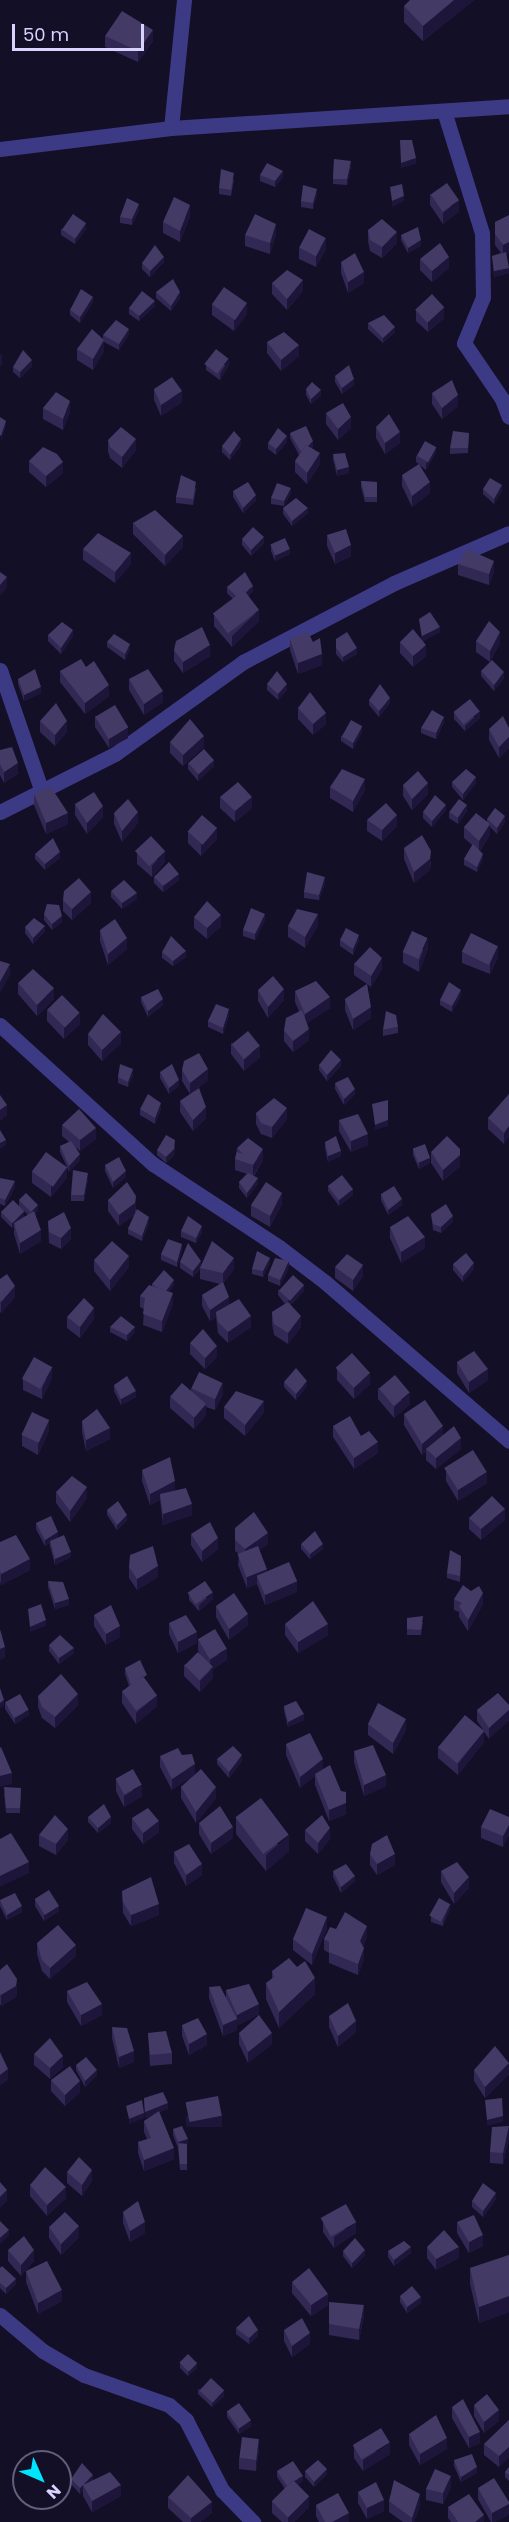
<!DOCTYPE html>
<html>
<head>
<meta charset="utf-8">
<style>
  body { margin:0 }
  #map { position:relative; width:509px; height:2522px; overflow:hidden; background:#130f26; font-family:Poppins,sans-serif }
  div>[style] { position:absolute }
  .minor>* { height:15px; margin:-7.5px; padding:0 7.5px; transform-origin:7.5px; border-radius:7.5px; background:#3d3a85 }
  .wall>* { inset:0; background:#312854 }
  .shaded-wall>* { inset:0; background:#1d163a; transform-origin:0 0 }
  .building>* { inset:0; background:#433a66; transform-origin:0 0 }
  span { translate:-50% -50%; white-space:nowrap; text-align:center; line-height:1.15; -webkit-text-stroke:6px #130f26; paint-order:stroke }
  .north { position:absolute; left:12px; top:2450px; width:60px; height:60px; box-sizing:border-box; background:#130f26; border:2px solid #625e7d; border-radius:50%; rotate:135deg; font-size:16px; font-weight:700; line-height:24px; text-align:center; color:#d9d4ff }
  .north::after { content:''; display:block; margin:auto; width:21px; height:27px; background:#00e5ff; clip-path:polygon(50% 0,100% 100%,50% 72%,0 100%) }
  .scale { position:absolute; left:12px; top:24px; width:132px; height:27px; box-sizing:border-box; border:3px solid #d9d4ff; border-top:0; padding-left:8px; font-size:18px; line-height:21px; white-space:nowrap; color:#d9d4ff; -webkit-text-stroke:4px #130f26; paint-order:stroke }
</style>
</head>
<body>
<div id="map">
  <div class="minor">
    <i style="left:444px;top:111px;width:128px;rotate:72.7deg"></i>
    <i style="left:482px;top:233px;width:64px;rotate:89.1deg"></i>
    <i style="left:483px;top:297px;width:50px;rotate:112.4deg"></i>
    <i style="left:464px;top:343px;width:68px;rotate:55.8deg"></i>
    <i style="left:502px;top:399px;width:19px;rotate:69deg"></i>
    <i style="left:171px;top:128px;width:129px;rotate:-84.2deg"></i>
    <i style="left:0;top:149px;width:172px;rotate:-7deg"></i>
    <i style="left:171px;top:128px;width:339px;rotate:-3.7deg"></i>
    <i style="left:0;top:670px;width:126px;rotate:71deg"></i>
    <i style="left:0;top:812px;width:129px;rotate:-26.8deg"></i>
    <i style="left:115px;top:754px;width:158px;rotate:-35.7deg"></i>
    <i style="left:243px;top:662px;width:170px;rotate:-27.6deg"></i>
    <i style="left:394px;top:583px;width:125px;rotate:-23.5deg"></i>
    <i style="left:0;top:1025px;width:207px;rotate:42.3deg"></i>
    <i style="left:153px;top:1164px;width:151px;rotate:33.4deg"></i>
    <i style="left:279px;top:1247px;width:58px;rotate:37.3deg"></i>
    <i style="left:325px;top:1282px;width:243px;rotate:40.8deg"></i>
    <i style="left:0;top:2315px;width:56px;rotate:39.9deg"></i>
    <i style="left:43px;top:2351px;width:48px;rotate:30.3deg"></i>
    <i style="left:84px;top:2375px;width:90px;rotate:19.4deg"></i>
    <i style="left:169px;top:2405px;width:23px;rotate:41deg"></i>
    <i style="left:186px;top:2420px;width:79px;rotate:62.8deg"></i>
    <i style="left:222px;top:2490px;width:45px;rotate:45.9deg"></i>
  </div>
  <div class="wall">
    <i style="clip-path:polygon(474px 0,423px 41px,404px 22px,404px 6px)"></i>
    <i style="clip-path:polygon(105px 36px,153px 41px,138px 62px,105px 47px)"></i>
    <i style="clip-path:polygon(334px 159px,351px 167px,347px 185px,333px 184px)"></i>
    <i style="clip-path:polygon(260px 175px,283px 177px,275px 187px,260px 181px)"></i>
    <i style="clip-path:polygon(234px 179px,231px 196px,219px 194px,219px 188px)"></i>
    <i style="clip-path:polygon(317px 194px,313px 209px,301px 207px,301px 201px)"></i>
    <i style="clip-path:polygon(430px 194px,459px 211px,443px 224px,430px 205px)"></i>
    <i style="clip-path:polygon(139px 210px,132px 225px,120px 223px,120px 217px)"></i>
    <i style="clip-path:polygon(190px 216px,180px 242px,163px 233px,163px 222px)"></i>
    <i style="clip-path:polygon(495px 222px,506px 254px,509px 273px,494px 277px,492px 256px,501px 253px,495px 245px)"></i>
    <i style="clip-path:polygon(61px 229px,86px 229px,75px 244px,61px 235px)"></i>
    <i style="clip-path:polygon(368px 230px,397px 243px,382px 258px,370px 251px,368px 241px)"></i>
    <i style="clip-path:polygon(245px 235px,276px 235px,270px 254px,245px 246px)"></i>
    <i style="clip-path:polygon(401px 235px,421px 246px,408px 253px,401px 240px)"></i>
    <i style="clip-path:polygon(299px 248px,326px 249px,316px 267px,299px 259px)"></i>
    <i style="clip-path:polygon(420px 259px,449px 268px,432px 282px,420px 270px)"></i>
    <i style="clip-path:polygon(164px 262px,150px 277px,142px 269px,142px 263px)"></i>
    <i style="clip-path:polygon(341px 262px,364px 283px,348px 293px,341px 273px)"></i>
    <i style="clip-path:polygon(272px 283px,303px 291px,287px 310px,272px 294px)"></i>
    <i style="clip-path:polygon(156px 292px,180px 298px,171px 311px,156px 298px)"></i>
    <i style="clip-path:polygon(93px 302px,80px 323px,70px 315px,70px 310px)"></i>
    <i style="clip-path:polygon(212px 304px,247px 314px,234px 331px,212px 315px)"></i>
    <i style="clip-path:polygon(155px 306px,139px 321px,129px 314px,129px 308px)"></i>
    <i style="clip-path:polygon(416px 310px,444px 318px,428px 332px,416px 321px)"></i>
    <i style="clip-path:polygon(368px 323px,395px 332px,383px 343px,368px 329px)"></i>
    <i style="clip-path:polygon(129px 334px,119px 350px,104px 342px,104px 351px,93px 370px,77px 360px,77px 349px,103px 339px,103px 335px)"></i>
    <i style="clip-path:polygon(267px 342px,299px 356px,281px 371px,267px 353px)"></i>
    <i style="clip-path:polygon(206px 365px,229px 365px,220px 380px,206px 370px)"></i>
    <i style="clip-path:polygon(32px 366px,20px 378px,13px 372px,13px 367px)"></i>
    <i style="clip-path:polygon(335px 376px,354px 385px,342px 394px,335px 382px)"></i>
    <i style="clip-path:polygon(154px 389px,182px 402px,161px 416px,154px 400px)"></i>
    <i style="clip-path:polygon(306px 389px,321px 395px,311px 404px,306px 395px)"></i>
    <i style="clip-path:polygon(432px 393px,458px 406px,442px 419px,432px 404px)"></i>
    <i style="clip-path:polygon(43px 408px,70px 412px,63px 430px,43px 419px)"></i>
    <i style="clip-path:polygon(326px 413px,351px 428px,338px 440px,326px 424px)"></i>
    <i style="clip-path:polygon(376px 427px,400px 443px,385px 454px,376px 438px)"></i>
    <i style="clip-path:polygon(290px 433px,313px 446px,312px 448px,320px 464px,307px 484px,295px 472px,295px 461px,299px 455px,290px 438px)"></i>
    <i style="clip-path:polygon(469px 433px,468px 453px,450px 454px,450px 448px)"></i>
    <i style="clip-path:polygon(108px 440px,136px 450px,122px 468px,110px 458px,108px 451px)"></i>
    <i style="clip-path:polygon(287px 442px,276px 455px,268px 449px,268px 443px)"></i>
    <i style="clip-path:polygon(241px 445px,230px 460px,222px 452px,222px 446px)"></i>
    <i style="clip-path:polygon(436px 452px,426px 470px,416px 462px,416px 456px)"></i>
    <i style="clip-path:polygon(333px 454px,349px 473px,337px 476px,333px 459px)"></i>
    <i style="clip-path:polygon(29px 461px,63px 473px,46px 487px,29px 472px)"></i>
    <i style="clip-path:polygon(402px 475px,430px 493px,412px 507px,402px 486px)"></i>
    <i style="clip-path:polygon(361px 481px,377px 482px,377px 502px,365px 502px,361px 487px)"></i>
    <i style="clip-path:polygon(196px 488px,193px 505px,176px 503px,176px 497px)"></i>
    <i style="clip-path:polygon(483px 489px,502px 491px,494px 504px,483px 494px)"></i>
    <i style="clip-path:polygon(233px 491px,256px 500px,243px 513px,233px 497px)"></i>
    <i style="clip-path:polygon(291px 493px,284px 506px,271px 504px,271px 498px)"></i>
    <i style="clip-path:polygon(283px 508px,308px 513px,292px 526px,283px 514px)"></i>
    <i style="clip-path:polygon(133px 523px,183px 547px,165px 566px,133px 534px)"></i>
    <i style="clip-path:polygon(327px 535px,351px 556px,335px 564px,327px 546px)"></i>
    <i style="clip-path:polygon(242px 539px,264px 543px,251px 556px,242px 545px)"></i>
    <i style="clip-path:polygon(271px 545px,290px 554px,275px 561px,271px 551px)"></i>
    <i style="clip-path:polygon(83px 549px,131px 564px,115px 583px,83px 560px)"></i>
    <i style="clip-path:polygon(458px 564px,494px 572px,489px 585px,458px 575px)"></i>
    <i style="clip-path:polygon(227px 587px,253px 591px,248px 596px,259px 621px,232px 647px,214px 626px,214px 615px,233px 599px,227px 593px)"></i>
    <i style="clip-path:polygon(419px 619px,440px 632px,423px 641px,426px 656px,413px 667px,400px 653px,400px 642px,422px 640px)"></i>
    <i style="clip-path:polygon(48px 635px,73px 636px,61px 654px,48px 641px)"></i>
    <i style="clip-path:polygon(290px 639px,322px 665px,298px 674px,290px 650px)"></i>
    <i style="clip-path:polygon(336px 639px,357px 654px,343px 662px,336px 654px)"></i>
    <i style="clip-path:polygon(476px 641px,500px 643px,490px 662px,476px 652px)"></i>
    <i style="clip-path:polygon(107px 642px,130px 649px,125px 660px,107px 647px)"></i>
    <i style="clip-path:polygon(174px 650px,210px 656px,183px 673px,174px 661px)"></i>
    <i style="clip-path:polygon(86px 667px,109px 696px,85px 714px,60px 682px,60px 671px)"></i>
    <i style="clip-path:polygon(481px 671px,504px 678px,494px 691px,481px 676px)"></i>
    <i style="clip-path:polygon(18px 679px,41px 693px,24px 701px,18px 684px)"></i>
    <i style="clip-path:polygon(129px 679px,163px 702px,144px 715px,129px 690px)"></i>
    <i style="clip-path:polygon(267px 684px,287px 690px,278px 700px,267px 690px)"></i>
    <i style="clip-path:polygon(369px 700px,390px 703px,379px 717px,369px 705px)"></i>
    <i style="clip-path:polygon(298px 708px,326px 724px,313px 735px,298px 719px)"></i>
    <i style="clip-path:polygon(454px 713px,480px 718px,465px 731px,454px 719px)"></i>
    <i style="clip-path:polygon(95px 716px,128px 738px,109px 748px,95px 727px)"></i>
    <i style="clip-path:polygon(40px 721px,67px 732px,55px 746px,40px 732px)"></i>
    <i style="clip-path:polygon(444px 722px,436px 739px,421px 733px,421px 728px)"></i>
    <i style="clip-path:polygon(489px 729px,509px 748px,499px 758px,489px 740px)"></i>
    <i style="clip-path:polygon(362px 732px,353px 749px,341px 741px,341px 736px)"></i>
    <i style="clip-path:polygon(170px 742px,204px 747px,183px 766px,170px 753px)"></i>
    <i style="clip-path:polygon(0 750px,18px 774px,4px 783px,0 775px)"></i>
    <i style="clip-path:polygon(188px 763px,214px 766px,198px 781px,188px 769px)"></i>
    <i style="clip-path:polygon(452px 782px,476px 783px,463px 800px,452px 787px)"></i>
    <i style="clip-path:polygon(403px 785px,428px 794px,412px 810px,403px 796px)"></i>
    <i style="clip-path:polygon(330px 787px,365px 790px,353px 812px,330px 798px)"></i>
    <i style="clip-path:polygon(34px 794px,68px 824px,46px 834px,34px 805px)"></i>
    <i style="clip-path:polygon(220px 797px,252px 808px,235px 822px,220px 808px)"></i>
    <i style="clip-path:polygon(75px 804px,103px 817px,87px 834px,75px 815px)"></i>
    <i style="clip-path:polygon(446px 810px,432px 827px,423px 818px,423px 812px)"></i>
    <i style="clip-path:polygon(467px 811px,458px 824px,449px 818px,449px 812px)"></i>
    <i style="clip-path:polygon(114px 813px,138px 823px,122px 842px,114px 824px)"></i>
    <i style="clip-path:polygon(487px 819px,505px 822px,497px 834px,490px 827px,490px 835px,480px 851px,483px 859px,477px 872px,464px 865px,464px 859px,472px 845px,464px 838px,464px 827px,487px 821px)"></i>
    <i style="clip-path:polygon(367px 820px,397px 826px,382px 841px,367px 831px)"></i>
    <i style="clip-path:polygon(188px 832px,217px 839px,201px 856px,188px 843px)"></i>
    <i style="clip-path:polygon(404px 848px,431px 862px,430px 870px,414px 883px,404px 859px)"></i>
    <i style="clip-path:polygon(137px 853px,165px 862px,152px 877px,137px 864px)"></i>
    <i style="clip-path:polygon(35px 854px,60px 858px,45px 870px,35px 859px)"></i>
    <i style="clip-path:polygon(154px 877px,179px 880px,163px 892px,154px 883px)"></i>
    <i style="clip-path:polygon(325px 883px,319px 900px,304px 898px,304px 892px)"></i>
    <i style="clip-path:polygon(111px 891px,137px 899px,122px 909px,111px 897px)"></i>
    <i style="clip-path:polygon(63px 900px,91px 903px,72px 920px,63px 911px)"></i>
    <i style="clip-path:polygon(44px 914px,62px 922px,52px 930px,44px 920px)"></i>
    <i style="clip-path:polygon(194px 917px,221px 926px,207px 939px,194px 928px)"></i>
    <i style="clip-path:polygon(265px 920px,255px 940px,243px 936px,243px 930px)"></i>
    <i style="clip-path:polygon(318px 925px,305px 948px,288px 937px,288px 926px)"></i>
    <i style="clip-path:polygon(25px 927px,45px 931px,33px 944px,25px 933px)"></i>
    <i style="clip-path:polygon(100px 930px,127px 949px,108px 965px,100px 941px)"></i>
    <i style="clip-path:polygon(340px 940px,359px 940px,353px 955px,340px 946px)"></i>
    <i style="clip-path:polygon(428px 949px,419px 972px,403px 963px,403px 952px)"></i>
    <i style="clip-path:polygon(162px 952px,186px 957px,173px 966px,162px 958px)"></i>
    <i style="clip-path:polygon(462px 952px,498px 957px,490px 974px,462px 963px)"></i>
    <i style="clip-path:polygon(354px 964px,382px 969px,371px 987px,367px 984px,371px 1018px,353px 1030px,345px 1010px,345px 999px,367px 984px,354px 975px)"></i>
    <i style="clip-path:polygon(18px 983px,54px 999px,37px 1016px,18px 994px)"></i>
    <i style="clip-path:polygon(258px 990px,284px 1000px,268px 1018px,258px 1001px)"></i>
    <i style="clip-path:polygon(295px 991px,330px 1008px,307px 1023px,309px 1040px,293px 1052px,284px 1041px,284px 1030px,299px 1011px,295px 1002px)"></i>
    <i style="clip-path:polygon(461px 995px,452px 1012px,440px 1005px,440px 1000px)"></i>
    <i style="clip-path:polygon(141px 997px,163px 1005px,148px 1017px,141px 1002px)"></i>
    <i style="clip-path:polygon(47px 1010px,80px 1024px,64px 1039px,47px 1021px)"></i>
    <i style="clip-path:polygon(229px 1015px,223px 1034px,208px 1027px,208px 1021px)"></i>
    <i style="clip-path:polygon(398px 1027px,398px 1033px,383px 1036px,383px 1030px)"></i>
    <i style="clip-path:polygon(88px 1034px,121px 1043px,102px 1061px,88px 1045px)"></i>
    <i style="clip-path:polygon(231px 1043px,260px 1057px,244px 1071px,231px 1054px)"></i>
    <i style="clip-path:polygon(319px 1065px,341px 1066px,327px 1081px,319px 1070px)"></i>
    <i style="clip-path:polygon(182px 1070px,208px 1080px,193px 1092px,206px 1118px,193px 1131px,180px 1112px,180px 1101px,190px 1094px,182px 1081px)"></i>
    <i style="clip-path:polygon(160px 1072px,179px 1086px,169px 1094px,160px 1078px)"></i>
    <i style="clip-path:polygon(133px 1075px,128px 1087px,118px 1083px,118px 1077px)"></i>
    <i style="clip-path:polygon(335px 1083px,355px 1094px,344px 1105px,335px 1089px)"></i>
    <i style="clip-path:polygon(509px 1094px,504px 1144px,488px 1129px,488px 1118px)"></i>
    <i style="clip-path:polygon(140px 1109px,161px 1109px,155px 1124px,140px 1115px)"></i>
    <i style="clip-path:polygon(256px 1113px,287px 1119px,272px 1138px,261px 1134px,256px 1124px)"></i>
    <i style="clip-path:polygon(339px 1120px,368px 1145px,351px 1152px,339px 1131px)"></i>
    <i style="clip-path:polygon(62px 1125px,96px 1139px,80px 1151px,75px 1147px,80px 1160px,69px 1172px,67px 1167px,67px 1178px,51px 1197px,32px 1183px,32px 1172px,67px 1167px,60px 1152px,60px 1146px,69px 1142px,62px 1136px)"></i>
    <i style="clip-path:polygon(325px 1142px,341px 1156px,328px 1162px,325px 1148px)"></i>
    <i style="clip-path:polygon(175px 1146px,174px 1155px,166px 1163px,157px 1155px,157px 1150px)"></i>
    <i style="clip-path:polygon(237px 1148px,263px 1160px,254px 1176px,258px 1184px,247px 1198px,239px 1188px,239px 1182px,247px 1174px,235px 1170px,235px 1159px)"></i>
    <i style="clip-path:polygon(413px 1149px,430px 1163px,419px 1169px,413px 1155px)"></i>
    <i style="clip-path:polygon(431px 1152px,460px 1160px,460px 1166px,443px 1181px,431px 1163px)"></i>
    <i style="clip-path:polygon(105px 1165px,126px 1177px,113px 1188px,105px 1171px)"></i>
    <i style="clip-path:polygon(0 1178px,15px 1187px,5px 1206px,0 1204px)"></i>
    <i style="clip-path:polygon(88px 1179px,84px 1201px,71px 1201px,71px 1195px)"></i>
    <i style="clip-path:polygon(328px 1186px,353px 1195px,339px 1206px,328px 1191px)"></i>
    <i style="clip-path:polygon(381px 1194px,402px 1205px,388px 1215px,381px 1200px)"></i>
    <i style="clip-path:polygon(19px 1200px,38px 1211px,35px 1213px,41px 1241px,20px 1254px,14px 1234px,14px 1226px,12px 1228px,1px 1217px,1px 1212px,24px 1217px,22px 1218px,28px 1215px,19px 1206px)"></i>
    <i style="clip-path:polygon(108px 1200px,136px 1207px,136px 1210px,149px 1223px,142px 1241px,128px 1234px,128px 1229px,134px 1215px,119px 1226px,108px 1211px)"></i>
    <i style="clip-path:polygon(282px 1204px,270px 1227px,251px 1216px,251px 1205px)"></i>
    <i style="clip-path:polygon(431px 1214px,453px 1221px,441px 1233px,433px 1230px)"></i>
    <i style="clip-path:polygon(48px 1221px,71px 1239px,61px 1249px,49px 1243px)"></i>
    <i style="clip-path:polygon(390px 1227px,425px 1248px,401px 1263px,390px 1238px)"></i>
    <i style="clip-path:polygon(181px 1231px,202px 1232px,196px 1243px,181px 1237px)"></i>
    <i style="clip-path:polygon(182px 1249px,177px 1267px,161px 1260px,161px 1254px)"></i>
    <i style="clip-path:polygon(94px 1260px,129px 1267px,110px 1291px,94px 1271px)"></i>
    <i style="clip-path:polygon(180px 1262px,234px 1269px,223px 1284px,229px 1304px,251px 1327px,228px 1343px,218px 1333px,216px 1317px,210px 1321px,202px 1306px,202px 1295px,220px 1284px,200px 1279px,200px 1269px,193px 1277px,180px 1268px)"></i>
    <i style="clip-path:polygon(270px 1263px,263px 1277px,252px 1274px,252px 1269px)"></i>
    <i style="clip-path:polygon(453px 1264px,474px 1269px,463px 1282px,453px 1270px)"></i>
    <i style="clip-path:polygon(289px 1267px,280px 1286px,268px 1281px,268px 1275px)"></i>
    <i style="clip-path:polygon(335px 1267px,363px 1276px,353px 1291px,335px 1278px)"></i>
    <i style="clip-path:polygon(0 1279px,15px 1297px,1px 1313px,0 1311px)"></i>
    <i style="clip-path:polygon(152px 1284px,174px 1285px,169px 1292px,173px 1304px,162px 1332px,143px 1325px,144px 1309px,140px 1307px,140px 1296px,152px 1286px)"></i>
    <i style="clip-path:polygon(278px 1290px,304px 1291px,290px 1305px,301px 1327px,288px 1344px,274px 1335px,272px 1323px,272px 1312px,285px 1304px,278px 1295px)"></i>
    <i style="clip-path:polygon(67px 1317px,94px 1319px,80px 1338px,67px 1328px)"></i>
    <i style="clip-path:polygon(110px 1327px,135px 1332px,127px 1341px,110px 1332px)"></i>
    <i style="clip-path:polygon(190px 1343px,217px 1357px,205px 1369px,190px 1354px)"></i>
    <i style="clip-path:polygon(457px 1362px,488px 1380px,469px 1393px,457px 1373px)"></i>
    <i style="clip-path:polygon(337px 1369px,370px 1384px,354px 1399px,337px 1380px)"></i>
    <i style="clip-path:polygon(52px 1378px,42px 1399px,23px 1390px,23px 1379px)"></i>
    <i style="clip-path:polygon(284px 1382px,307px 1386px,296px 1400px,284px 1387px)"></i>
    <i style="clip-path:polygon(114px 1385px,136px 1397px,121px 1405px,114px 1391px)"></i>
    <i style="clip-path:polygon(191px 1388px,223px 1394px,215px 1410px,206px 1407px,206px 1415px,194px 1429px,170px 1408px,170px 1397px,191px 1391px)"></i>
    <i style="clip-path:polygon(378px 1388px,410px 1404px,394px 1418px,378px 1399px)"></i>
    <i style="clip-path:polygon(224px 1407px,264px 1412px,245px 1436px,224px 1418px)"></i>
    <i style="clip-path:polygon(404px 1414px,443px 1435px,461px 1449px,436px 1469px,426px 1460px,426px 1452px,422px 1455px,404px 1425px)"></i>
    <i style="clip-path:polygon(82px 1421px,110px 1439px,86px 1451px,82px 1432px)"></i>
    <i style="clip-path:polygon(333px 1426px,361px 1436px,378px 1453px,354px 1469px,333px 1437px)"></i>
    <i style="clip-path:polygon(49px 1431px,38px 1455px,22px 1446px,22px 1435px)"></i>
    <i style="clip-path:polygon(142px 1470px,175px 1491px,192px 1515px,163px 1525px,160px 1500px,150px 1505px,142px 1481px)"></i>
    <i style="clip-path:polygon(446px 1470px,487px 1483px,458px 1501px,446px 1481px)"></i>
    <i style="clip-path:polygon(56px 1492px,87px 1498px,70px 1522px,56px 1503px)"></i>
    <i style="clip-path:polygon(107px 1510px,127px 1520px,117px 1530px,107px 1515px)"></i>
    <i style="clip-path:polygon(469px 1518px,505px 1520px,481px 1540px,469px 1529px)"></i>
    <i style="clip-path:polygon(36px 1523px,58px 1537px,71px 1557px,55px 1565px,50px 1546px,50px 1543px,45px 1546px,36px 1529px)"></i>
    <i style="clip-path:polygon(235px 1528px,268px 1544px,259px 1550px,267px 1571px,297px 1592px,265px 1605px,257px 1584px,247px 1588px,238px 1565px,239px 1554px,235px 1551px)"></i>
    <i style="clip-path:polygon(191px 1534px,218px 1549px,202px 1562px,191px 1545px)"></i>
    <i style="clip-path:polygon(0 1542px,30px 1570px,1px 1585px,0 1581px)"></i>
    <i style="clip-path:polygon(301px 1544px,323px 1549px,310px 1559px,301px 1549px)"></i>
    <i style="clip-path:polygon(461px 1556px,460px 1582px,447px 1578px,447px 1573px)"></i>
    <i style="clip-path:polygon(129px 1567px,158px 1577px,137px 1590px,129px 1578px)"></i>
    <i style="clip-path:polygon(48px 1581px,69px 1605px,55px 1609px,48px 1587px)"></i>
    <i style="clip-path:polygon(471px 1591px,483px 1604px,468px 1631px,459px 1617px,459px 1612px,454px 1610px,454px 1599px)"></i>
    <i style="clip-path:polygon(189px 1594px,213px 1599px,199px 1611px,189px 1600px)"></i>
    <i style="clip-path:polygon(216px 1606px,248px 1625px,229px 1640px,216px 1617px)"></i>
    <i style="clip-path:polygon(94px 1615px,120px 1637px,106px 1645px,94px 1626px)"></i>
    <i style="clip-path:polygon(407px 1618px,423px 1622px,421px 1635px,407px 1635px)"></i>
    <i style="clip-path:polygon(169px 1623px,197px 1643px,178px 1653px,169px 1634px)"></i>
    <i style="clip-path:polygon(285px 1624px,328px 1635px,298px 1653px,285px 1635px)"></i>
    <i style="clip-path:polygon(198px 1639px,227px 1660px,213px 1669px,213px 1678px,200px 1692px,184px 1676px,184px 1665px,201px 1656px,198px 1650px)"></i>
    <i style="clip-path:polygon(49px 1645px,74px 1653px,59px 1664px,49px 1651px)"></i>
    <i style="clip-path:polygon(125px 1668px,146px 1681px,157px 1706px,136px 1724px,122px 1703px,122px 1692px,129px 1686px,125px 1674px)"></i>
    <i style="clip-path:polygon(498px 1693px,489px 1739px,484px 1732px,484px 1742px,458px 1775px,438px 1758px,438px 1747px,484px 1731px,477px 1721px,477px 1710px)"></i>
    <i style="clip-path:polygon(38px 1696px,78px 1705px,55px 1728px,42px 1718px,38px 1707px)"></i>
    <i style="clip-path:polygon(5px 1703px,29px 1715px,15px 1724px,5px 1709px)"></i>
    <i style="clip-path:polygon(284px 1706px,304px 1720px,288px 1727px,284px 1711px)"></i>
    <i style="clip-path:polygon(368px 1724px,406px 1730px,393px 1754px,368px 1735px)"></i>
    <i style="clip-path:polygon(286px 1744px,323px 1769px,346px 1814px,329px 1821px,315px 1785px,315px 1776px,300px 1788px,286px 1755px)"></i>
    <i style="clip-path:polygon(354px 1751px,386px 1786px,364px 1796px,354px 1762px)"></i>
    <i style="clip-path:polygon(160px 1756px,195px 1775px,216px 1798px,196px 1823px,181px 1798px,181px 1787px,194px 1775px,172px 1790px,160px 1767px)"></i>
    <i style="clip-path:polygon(217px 1759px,242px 1761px,229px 1778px,217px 1764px)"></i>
    <i style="clip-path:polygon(116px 1780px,142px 1796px,124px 1807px,116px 1791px)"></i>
    <i style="clip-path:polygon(21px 1788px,20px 1813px,6px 1813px,4px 1793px)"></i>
    <i style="clip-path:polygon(88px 1817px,111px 1823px,98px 1833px,88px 1822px)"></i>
    <i style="clip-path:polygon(509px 1817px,503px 1847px,481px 1838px,481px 1827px)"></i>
    <i style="clip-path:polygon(132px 1818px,159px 1832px,143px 1844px,132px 1829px)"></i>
    <i style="clip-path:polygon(236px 1818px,289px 1851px,266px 1871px,236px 1834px)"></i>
    <i style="clip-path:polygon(199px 1823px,233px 1838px,211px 1854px,199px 1834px)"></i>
    <i style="clip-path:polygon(305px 1830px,330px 1839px,318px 1854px,305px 1841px)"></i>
    <i style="clip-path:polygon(39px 1835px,68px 1840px,56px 1855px,39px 1846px)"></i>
    <i style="clip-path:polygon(174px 1852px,202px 1875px,186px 1886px,174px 1863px)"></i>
    <i style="clip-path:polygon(370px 1854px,395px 1865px,377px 1875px,370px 1865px)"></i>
    <i style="clip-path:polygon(333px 1871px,355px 1881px,341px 1893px,333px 1877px)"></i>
    <i style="clip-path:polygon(441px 1871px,469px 1888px,454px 1904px,441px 1882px)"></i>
    <i style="clip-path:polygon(122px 1891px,159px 1915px,131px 1926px,123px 1913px)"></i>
    <i style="clip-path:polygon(0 1900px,22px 1912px,7px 1920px,0 1906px)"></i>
    <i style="clip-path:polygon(35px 1900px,59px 1911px,44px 1921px,35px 1906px)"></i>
    <i style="clip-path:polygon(450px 1909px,443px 1926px,431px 1922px,431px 1916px)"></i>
    <i style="clip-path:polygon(327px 1928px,312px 1965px,293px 1950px,293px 1939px)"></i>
    <i style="clip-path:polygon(367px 1937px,363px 1946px,364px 1959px,358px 1975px,329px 1963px,329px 1953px,324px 1950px,324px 1939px)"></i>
    <i style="clip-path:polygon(37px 1943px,76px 1956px,50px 1979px,42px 1971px,37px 1954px)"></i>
    <i style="clip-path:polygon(0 1970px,17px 1990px,16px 1997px,1px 2006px,0 2004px)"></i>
    <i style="clip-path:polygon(272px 1971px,315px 1994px,279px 2028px,266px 1999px,266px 1983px,272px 1979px)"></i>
    <i style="clip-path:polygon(249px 1984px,237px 2026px,237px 2030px,223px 2036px,209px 1998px,209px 1987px,226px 1998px,226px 1990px)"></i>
    <i style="clip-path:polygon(67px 1991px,102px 2015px,81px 2026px,67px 2002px)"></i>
    <i style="clip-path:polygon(329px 2016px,356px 2032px,338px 2047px,329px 2027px)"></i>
    <i style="clip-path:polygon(182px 2025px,207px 2045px,189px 2055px,182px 2036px)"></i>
    <i style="clip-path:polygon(112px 2027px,134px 2062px,119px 2068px,112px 2038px)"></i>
    <i style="clip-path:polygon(148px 2033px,172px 2053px,172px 2064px,150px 2066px)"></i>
    <i style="clip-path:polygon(239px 2033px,272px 2044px,248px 2063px,239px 2044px)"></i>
    <i style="clip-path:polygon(34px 2054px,63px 2067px,50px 2079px,34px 2065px)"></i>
    <i style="clip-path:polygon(509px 2063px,509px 2074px,485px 2098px,474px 2081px,474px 2070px)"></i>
    <i style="clip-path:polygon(76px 2065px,97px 2075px,85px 2087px,76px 2070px)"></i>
    <i style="clip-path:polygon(51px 2080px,80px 2092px,65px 2106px,51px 2091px)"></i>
    <i style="clip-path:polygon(144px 2098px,168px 2109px,159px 2112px,174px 2159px,144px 2171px,138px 2153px,138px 2142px,147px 2139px,144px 2132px,144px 2121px,155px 2114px,145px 2118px)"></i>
    <i style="clip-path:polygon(173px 2129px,188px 2145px,187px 2145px,187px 2170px,180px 2170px,178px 2148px,173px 2135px)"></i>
    <i style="clip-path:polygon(509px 2137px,503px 2164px,490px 2163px,490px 2152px)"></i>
    <i style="clip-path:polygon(67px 2172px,92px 2181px,82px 2196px,67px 2183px)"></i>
    <i style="clip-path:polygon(30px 2185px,66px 2198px,47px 2216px,30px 2196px)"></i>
    <i style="clip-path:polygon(496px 2199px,483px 2217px,472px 2207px,472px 2201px)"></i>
    <i style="clip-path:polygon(123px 2212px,145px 2233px,130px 2242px,123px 2223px)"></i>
    <i style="clip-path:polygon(323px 2221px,356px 2233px,334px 2248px,323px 2232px)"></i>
    <i style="clip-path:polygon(457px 2222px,483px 2246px,469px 2253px,457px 2233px)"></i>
    <i style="clip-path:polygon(49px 2227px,79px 2237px,61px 2255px,49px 2238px)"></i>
    <i style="clip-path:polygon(427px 2247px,459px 2258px,436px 2270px,427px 2258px)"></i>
    <i style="clip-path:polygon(8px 2250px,34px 2261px,21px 2276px,8px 2261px)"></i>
    <i style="clip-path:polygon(343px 2251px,365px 2255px,352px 2268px,343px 2256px)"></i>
    <i style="clip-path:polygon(388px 2251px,411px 2253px,394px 2266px,388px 2257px)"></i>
    <i style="clip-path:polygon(509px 2255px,509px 2312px,479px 2323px,470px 2284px,470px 2268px)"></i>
    <i style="clip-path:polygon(0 2268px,16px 2284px,6px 2294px,0 2288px)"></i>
    <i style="clip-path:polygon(26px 2271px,62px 2301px,38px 2314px,26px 2282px)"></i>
    <i style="clip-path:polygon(292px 2282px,328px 2305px,311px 2316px,292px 2293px)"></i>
    <i style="clip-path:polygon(400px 2296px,421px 2303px,407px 2313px,400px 2302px)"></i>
    <i style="clip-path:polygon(329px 2302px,364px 2316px,359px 2340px,329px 2335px)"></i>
    <i style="clip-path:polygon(236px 2328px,258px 2336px,249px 2344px,236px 2334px)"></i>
    <i style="clip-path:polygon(284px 2330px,310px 2344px,292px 2357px,284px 2341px)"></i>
    <i style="clip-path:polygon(180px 2363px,197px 2368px,188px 2376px,180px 2368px)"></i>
    <i style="clip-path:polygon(198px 2389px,224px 2396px,212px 2407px,198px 2394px)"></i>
    <i style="clip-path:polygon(474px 2405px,499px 2421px,484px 2433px,474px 2416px)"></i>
    <i style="clip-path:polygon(452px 2407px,480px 2443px,469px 2448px,452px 2418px)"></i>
    <i style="clip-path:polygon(227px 2412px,251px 2426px,239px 2434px,227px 2417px)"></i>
    <i style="clip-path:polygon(509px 2420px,499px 2467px,484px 2455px,484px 2444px)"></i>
    <i style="clip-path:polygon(409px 2434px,447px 2449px,420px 2465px,409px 2445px)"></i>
    <i style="clip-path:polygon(354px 2447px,390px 2454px,363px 2471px,354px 2458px)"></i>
    <i style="clip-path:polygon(259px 2450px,256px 2471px,239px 2469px,239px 2458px)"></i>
    <i style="clip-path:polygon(454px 2460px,477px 2473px,461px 2482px,454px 2466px)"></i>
    <i style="clip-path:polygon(509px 2467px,509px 2481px,505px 2477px,505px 2472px)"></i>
    <i style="clip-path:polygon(277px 2471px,303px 2481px,298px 2484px,309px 2507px,294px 2522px,282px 2522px,272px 2513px,272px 2502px,285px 2489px,277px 2477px)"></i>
    <i style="clip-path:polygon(305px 2471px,327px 2474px,314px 2487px,305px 2477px)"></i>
    <i style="clip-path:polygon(71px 2479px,93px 2480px,121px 2496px,92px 2512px,83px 2496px,83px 2491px,80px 2494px,71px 2484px)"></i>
    <i style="clip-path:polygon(451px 2487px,443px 2504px,426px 2500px,426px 2489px)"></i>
    <i style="clip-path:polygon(478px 2488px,509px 2502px,495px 2522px,491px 2522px,478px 2499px)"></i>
    <i style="clip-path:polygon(358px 2492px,384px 2511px,367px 2519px,358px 2503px)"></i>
    <i style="clip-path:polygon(168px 2497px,212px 2513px,200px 2522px,183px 2522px,168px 2508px)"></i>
    <i style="clip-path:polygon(389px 2501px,420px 2505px,414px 2522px,403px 2522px,389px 2512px)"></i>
    <i style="clip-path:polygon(316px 2505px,349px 2522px,319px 2522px,316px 2516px)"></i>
    <i style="clip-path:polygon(448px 2507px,484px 2522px,451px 2522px,448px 2518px)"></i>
  </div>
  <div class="shaded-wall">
    <i style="clip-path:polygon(454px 0,474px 0,423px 41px,423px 26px)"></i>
    <i style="clip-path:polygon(153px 30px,153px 41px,138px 62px,138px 51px)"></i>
    <i style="clip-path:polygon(416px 158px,416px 164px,401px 168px,401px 163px)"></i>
    <i style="clip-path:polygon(351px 161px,351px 167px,347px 185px,347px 179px)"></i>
    <i style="clip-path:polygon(283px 171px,283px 177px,275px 187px,275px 181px)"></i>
    <i style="clip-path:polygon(317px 189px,317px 194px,313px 209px,313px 203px)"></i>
    <i style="clip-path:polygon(404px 196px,404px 201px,392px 207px,392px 201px)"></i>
    <i style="clip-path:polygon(459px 200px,459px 211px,443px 224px,443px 213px)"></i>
    <i style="clip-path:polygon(139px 204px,139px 210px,132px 225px,132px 219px)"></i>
    <i style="clip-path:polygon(190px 205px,190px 216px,180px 242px,180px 231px)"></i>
    <i style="clip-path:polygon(86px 223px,86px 229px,75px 244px,75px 238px)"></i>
    <i style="clip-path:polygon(276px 224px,276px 235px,270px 254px,270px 243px)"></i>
    <i style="clip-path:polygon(397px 232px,397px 243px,382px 258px,382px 247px)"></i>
    <i style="clip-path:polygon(326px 238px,326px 249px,316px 267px,316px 256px)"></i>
    <i style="clip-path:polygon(421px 240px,421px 246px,408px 253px,408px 248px)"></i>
    <i style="clip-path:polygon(509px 242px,509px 253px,503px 256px,503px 245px)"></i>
    <i style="clip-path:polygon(164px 257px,164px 262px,150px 277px,150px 271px)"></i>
    <i style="clip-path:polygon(449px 257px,449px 268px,432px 282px,432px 271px)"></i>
    <i style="clip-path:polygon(509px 268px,509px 273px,494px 277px,494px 271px)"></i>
    <i style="clip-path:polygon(364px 272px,364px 283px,348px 293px,348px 282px)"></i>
    <i style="clip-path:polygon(303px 280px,303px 291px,287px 310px,287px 299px)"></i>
    <i style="clip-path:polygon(180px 292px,180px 298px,171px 311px,171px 306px)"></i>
    <i style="clip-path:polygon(93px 297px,93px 302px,80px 323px,80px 317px)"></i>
    <i style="clip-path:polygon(155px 301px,155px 306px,139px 321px,139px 316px)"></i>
    <i style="clip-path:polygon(247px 303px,247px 314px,234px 331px,234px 320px)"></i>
    <i style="clip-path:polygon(444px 307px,444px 318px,428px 332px,428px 321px)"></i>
    <i style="clip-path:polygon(395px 327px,395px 332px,383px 343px,383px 338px)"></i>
    <i style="clip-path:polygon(129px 329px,129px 334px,119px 350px,119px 344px)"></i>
    <i style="clip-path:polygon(104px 340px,104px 351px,93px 370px,93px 359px)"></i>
    <i style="clip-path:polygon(299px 345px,299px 356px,281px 371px,281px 360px)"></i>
    <i style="clip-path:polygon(2px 353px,2px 364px,0 367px,0 356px)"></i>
    <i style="clip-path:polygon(229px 359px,229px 365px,220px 380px,220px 374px)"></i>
    <i style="clip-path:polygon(32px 360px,32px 366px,20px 378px,20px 372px)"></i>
    <i style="clip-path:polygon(354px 379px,354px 385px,342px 394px,342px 388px)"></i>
    <i style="clip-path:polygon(321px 390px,321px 395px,311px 404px,311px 399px)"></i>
    <i style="clip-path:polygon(182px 391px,182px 402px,161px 416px,161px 405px)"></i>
    <i style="clip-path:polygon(458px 395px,458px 406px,442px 419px,442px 408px)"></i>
    <i style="clip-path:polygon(70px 401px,70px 412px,63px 430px,63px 419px)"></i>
    <i style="clip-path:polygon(351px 417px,351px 428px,338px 440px,338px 429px)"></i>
    <i style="clip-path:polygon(6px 421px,6px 426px,1px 442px,1px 436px)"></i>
    <i style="clip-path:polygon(400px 432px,400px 443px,385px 454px,385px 443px)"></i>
    <i style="clip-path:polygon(287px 436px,287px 442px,276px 455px,276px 449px)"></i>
    <i style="clip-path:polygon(136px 439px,136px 450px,122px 468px,122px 457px)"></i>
    <i style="clip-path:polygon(241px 439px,241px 445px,230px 460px,230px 455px)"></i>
    <i style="clip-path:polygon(313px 441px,313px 446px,301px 459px,301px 453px)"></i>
    <i style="clip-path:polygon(436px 447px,436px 452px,426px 470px,426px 464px)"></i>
    <i style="clip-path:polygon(320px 453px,320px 464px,307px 484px,307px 473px)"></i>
    <i style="clip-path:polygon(63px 462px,63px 473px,46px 487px,46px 476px)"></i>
    <i style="clip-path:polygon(349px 467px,349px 473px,337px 476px,337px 470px)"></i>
    <i style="clip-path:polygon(430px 482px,430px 493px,412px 507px,412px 496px)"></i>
    <i style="clip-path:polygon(502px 485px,502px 491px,494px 504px,494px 499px)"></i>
    <i style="clip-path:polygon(291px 488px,291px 493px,284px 506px,284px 501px)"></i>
    <i style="clip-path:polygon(256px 495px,256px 500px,243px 513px,243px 508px)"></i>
    <i style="clip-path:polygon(308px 508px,308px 513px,292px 526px,292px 521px)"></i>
    <i style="clip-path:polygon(183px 536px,183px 547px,165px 566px,165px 555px)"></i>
    <i style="clip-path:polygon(264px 537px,264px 543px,251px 556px,251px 550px)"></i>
    <i style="clip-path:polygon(351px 545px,351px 556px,335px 564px,335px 553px)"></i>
    <i style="clip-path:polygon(290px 549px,290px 554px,275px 561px,275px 555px)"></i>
    <i style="clip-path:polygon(131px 553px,131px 564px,115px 583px,115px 572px)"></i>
    <i style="clip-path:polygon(494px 561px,494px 572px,489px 585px,489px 574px)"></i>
    <i style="clip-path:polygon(7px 577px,7px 588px,0 596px,0 585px)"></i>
    <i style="clip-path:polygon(253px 586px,253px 591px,239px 604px,239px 599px)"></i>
    <i style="clip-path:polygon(259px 610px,259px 621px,232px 647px,232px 636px)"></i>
    <i style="clip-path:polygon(440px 627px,440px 632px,422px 642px,422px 636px)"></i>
    <i style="clip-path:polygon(73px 630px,73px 636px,61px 654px,61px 648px)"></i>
    <i style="clip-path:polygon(500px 632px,500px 643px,490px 662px,490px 651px)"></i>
    <i style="clip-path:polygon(130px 644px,130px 649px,125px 660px,125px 654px)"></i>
    <i style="clip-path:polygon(210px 645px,210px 656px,183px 673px,183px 662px)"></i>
    <i style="clip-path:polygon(426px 645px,426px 656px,413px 667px,413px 656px)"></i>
    <i style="clip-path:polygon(357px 648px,357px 654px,343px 662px,343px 657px)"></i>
    <i style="clip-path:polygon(322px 654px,322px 665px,298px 674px,298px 663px)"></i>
    <i style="clip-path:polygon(504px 672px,504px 678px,494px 691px,494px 685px)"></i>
    <i style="clip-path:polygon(287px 684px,287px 690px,278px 700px,278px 694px)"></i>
    <i style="clip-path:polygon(109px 685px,109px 696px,85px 714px,85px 703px)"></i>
    <i style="clip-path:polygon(41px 687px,41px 693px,24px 701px,24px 695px)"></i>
    <i style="clip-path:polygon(163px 691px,163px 702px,144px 715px,144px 704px)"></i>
    <i style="clip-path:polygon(390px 698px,390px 703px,379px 717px,379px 711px)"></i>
    <i style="clip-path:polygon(480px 712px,480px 718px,465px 731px,465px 726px)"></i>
    <i style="clip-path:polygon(326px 713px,326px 724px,313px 735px,313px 724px)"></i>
    <i style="clip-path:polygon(444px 717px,444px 722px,436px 739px,436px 733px)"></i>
    <i style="clip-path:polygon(67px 721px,67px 732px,55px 746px,55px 735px)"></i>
    <i style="clip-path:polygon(362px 726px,362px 732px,353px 749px,353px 743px)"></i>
    <i style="clip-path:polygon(128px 727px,128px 738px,109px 748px,109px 737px)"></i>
    <i style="clip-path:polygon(204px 736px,204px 747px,183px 766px,183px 755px)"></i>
    <i style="clip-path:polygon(509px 737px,509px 748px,499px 758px,499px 747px)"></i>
    <i style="clip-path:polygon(214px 760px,214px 766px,198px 781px,198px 775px)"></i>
    <i style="clip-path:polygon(18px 763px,18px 774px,4px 783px,4px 772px)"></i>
    <i style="clip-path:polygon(476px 777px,476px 783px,463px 800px,463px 794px)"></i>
    <i style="clip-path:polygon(365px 779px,365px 790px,353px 812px,353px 801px)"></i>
    <i style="clip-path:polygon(428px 783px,428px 794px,412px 810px,412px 799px)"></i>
    <i style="clip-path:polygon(252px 797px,252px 808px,235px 822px,235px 811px)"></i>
    <i style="clip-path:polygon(446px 805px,446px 810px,432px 827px,432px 821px)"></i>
    <i style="clip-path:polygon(467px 805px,467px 811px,458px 824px,458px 818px)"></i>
    <i style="clip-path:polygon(103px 806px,103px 817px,87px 834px,87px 823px)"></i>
    <i style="clip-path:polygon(138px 812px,138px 823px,122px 842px,122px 831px)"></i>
    <i style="clip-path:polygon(68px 813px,68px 824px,46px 834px,46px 823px)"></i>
    <i style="clip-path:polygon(397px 815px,397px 826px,382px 841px,382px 830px)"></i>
    <i style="clip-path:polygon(505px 816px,505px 822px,497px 834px,497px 828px)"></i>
    <i style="clip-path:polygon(490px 824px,490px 835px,479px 852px,479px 841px)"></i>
    <i style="clip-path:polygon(217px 828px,217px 839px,201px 856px,201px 845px)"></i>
    <i style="clip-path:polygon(165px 851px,165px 862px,152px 877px,152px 866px)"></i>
    <i style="clip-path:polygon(431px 851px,430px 870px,414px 883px,414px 872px)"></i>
    <i style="clip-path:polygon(60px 852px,60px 858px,45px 870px,45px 864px)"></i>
    <i style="clip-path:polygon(483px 854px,483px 859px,477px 872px,477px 867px)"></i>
    <i style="clip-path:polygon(179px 874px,179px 880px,163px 892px,163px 886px)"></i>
    <i style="clip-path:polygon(325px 877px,325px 883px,319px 900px,319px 895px)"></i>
    <i style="clip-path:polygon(91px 892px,91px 903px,72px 920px,72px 909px)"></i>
    <i style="clip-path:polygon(137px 893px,137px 899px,122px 909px,122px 903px)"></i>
    <i style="clip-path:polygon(265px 914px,265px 920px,255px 940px,255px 934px)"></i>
    <i style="clip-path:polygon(318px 914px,318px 925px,305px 948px,305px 937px)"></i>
    <i style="clip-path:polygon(221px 915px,221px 926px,207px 939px,207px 928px)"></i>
    <i style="clip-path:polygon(62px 916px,62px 922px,52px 930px,52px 924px)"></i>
    <i style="clip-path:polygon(45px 926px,45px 931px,33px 944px,33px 938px)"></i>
    <i style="clip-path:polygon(359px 935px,359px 940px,353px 955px,353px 949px)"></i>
    <i style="clip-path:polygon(127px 938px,127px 949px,108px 965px,108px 954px)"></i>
    <i style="clip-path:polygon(428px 938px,428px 949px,419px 972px,419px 961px)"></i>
    <i style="clip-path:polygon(498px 946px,498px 957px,490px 974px,490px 963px)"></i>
    <i style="clip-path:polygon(186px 951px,186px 957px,173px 966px,173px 961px)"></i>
    <i style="clip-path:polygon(382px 958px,382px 969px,371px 987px,371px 976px)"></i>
    <i style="clip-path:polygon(10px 964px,10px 975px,0 993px,0 982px)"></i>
    <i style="clip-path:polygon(54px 988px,54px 999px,37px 1016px,37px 1005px)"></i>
    <i style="clip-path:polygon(284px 989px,284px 1000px,268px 1018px,268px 1007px)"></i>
    <i style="clip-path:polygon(461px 990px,461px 995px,452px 1012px,452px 1006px)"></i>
    <i style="clip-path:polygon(330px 997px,330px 1008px,305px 1025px,305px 1014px)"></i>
    <i style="clip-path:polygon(163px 999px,163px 1005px,148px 1017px,148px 1011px)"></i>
    <i style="clip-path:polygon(371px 1007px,371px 1018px,353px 1030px,353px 1019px)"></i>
    <i style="clip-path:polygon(229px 1009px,229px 1015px,223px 1034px,223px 1028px)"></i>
    <i style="clip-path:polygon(80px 1013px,80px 1024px,64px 1039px,64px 1028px)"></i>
    <i style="clip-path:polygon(309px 1029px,309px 1040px,293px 1052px,293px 1041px)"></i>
    <i style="clip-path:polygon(121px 1032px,121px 1043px,102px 1061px,102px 1050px)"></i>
    <i style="clip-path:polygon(260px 1046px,260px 1057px,244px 1071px,244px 1060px)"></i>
    <i style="clip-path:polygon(341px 1060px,341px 1066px,327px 1081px,327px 1075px)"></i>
    <i style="clip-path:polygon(133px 1069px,133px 1075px,128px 1087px,128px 1082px)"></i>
    <i style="clip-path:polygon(208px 1069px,208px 1080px,190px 1094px,190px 1083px)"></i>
    <i style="clip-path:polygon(179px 1080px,179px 1086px,169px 1094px,169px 1088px)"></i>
    <i style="clip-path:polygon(355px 1089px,355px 1094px,344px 1105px,344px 1099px)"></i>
    <i style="clip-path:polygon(161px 1103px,161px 1109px,155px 1124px,155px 1118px)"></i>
    <i style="clip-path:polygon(7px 1105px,7px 1116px,0 1121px,0 1110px)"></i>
    <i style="clip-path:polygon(206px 1107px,206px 1118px,193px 1131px,193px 1120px)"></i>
    <i style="clip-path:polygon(287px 1108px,287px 1119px,272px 1138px,272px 1127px)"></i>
    <i style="clip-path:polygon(388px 1120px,388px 1126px,375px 1130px,375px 1125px)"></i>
    <i style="clip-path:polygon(509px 1126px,509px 1137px,504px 1144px,504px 1133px)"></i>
    <i style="clip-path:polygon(96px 1128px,96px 1139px,80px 1151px,80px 1140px)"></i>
    <i style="clip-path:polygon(368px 1134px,368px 1145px,351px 1152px,351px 1141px)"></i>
    <i style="clip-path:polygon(6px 1140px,6px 1145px,0 1149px,0 1143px)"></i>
    <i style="clip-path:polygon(175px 1140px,174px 1155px,166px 1163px,166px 1157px)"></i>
    <i style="clip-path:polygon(263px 1149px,263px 1160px,253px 1176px,253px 1165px)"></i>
    <i style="clip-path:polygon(460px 1149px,460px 1166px,443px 1181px,443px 1170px)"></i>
    <i style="clip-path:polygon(341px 1151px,341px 1156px,328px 1162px,328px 1156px)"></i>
    <i style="clip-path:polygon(80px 1154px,80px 1160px,69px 1172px,69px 1166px)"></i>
    <i style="clip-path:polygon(430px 1158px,430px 1163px,419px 1169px,419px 1163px)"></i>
    <i style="clip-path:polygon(67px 1167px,67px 1178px,51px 1197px,51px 1186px)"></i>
    <i style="clip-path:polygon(126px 1171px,126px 1177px,113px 1188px,113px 1182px)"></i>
    <i style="clip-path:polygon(88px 1173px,88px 1179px,84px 1201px,84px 1195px)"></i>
    <i style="clip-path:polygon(258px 1178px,258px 1184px,247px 1198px,247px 1193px)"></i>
    <i style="clip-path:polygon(15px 1181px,15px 1187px,5px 1206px,5px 1200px)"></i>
    <i style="clip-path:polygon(353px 1189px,353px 1195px,339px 1206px,339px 1200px)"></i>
    <i style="clip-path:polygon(282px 1193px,282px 1204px,270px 1227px,270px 1216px)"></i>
    <i style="clip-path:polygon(136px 1196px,136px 1207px,135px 1214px,119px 1226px,119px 1215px)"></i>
    <i style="clip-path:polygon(402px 1199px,402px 1205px,388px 1215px,388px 1210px)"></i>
    <i style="clip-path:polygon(38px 1205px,38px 1211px,31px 1218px,31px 1212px)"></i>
    <i style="clip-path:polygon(24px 1211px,24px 1217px,15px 1226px,14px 1223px,14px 1226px,12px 1228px,12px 1222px)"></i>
    <i style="clip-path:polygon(453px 1216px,453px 1221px,441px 1233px,441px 1227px)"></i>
    <i style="clip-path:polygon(149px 1217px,149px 1223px,142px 1241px,142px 1236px)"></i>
    <i style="clip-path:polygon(202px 1226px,202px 1232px,196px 1243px,196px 1238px)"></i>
    <i style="clip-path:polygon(71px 1228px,71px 1239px,61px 1249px,61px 1238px)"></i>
    <i style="clip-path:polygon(41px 1230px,41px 1241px,20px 1254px,20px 1243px)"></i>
    <i style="clip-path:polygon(425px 1237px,425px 1248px,401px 1263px,401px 1252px)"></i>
    <i style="clip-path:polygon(182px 1244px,182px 1249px,177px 1267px,177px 1262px)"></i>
    <i style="clip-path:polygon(129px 1256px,129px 1267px,110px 1291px,110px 1280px)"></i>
    <i style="clip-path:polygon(234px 1258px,234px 1269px,223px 1284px,223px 1273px)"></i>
    <i style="clip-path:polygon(270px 1258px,270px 1263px,263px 1277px,263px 1271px)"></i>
    <i style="clip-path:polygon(201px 1261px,201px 1267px,193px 1277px,193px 1271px)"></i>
    <i style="clip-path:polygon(289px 1261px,289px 1267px,280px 1286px,280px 1280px)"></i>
    <i style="clip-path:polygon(474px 1263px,474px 1269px,463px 1282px,463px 1276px)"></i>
    <i style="clip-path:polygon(363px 1265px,363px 1276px,353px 1291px,353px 1280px)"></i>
    <i style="clip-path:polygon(174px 1280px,174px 1285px,164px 1300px,164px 1294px)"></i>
    <i style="clip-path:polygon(304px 1285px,304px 1291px,287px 1307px,287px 1302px)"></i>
    <i style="clip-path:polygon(15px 1286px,15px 1297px,1px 1313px,1px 1302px)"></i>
    <i style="clip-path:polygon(173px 1293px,173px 1304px,162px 1332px,162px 1321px)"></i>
    <i style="clip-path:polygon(229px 1297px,229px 1308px,216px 1312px,216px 1317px,210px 1321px,210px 1310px)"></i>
    <i style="clip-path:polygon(94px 1308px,94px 1319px,80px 1338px,80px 1327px)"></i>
    <i style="clip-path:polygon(251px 1316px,251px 1327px,228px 1343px,228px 1332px)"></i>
    <i style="clip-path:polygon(301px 1316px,301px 1327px,288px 1344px,288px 1333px)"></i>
    <i style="clip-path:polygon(135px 1327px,135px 1332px,127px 1341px,127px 1335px)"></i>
    <i style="clip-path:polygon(217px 1346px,217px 1357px,205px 1369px,205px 1358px)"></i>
    <i style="clip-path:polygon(52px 1367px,52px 1378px,42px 1399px,42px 1388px)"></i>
    <i style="clip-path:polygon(488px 1369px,488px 1380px,469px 1393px,469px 1382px)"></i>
    <i style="clip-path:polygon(370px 1373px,370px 1384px,354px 1399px,354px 1388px)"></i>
    <i style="clip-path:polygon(307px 1381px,307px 1386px,296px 1400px,296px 1394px)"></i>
    <i style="clip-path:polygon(223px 1383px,223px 1394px,215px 1410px,215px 1399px)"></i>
    <i style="clip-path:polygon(136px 1391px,136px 1397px,121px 1405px,121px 1399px)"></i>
    <i style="clip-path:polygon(410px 1393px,410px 1404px,394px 1418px,394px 1407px)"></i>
    <i style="clip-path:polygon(264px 1401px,264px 1412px,245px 1436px,245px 1425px)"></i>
    <i style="clip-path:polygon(206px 1404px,206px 1415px,194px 1429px,194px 1418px)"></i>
    <i style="clip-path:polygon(49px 1420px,49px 1431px,38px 1455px,38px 1444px)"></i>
    <i style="clip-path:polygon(443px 1426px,443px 1437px,426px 1449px,426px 1452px,422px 1455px,422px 1444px)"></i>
    <i style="clip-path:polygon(110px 1428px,110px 1439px,86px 1451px,86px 1440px)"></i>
    <i style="clip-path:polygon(461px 1438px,461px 1449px,436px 1469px,436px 1458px)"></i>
    <i style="clip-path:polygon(378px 1442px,378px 1453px,354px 1469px,354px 1458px)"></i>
    <i style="clip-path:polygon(487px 1472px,487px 1483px,458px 1501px,458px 1490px)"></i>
    <i style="clip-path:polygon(175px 1481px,175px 1492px,160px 1494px,160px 1500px,150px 1505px,150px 1494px)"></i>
    <i style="clip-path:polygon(87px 1487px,87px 1498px,70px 1522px,70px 1511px)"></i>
    <i style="clip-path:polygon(192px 1504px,192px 1515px,163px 1525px,163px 1514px)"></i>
    <i style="clip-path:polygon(505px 1509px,505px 1520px,481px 1540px,481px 1529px)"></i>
    <i style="clip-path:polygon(127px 1515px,127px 1520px,117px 1530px,117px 1525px)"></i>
    <i style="clip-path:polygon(58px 1532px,58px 1538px,45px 1546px,45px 1540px)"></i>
    <i style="clip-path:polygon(268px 1533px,268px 1544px,245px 1560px,245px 1549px)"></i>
    <i style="clip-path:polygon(218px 1538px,218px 1549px,202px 1562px,202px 1551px)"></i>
    <i style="clip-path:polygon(323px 1544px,323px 1549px,310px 1559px,310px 1554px)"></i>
    <i style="clip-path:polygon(71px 1552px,71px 1557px,55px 1565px,55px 1559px)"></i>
    <i style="clip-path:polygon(30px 1559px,30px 1570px,1px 1585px,1px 1574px)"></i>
    <i style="clip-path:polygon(158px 1566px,158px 1577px,137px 1590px,137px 1579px)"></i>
    <i style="clip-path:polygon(267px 1569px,267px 1580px,257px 1575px,257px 1584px,247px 1588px,247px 1577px)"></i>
    <i style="clip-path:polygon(297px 1581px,297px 1592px,265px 1605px,265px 1594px)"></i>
    <i style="clip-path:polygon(213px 1593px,213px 1599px,199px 1611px,199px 1605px)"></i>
    <i style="clip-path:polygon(483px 1593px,483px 1604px,468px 1631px,468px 1620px)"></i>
    <i style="clip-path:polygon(69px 1599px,69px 1605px,55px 1609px,55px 1603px)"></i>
    <i style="clip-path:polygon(248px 1614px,248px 1625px,229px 1640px,229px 1629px)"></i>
    <i style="clip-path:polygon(46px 1620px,46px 1626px,30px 1632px,30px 1627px)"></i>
    <i style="clip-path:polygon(328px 1624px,328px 1635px,298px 1653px,298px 1642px)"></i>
    <i style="clip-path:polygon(120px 1626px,120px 1637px,106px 1645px,106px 1634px)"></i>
    <i style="clip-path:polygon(197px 1632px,197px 1643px,178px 1653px,178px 1642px)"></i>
    <i style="clip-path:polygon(5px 1647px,5px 1658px,0 1660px,0 1649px)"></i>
    <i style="clip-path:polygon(74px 1648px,74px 1653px,59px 1664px,59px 1658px)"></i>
    <i style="clip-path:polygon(227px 1649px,227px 1660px,213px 1669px,213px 1678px,200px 1692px,200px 1681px,210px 1671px,210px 1660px)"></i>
    <i style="clip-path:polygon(78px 1694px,78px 1705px,55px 1728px,55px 1717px)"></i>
    <i style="clip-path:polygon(157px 1695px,157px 1706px,136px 1724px,136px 1713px)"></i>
    <i style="clip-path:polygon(4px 1700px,4px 1706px,0 1708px,0 1703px)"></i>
    <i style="clip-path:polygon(29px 1710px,29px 1715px,15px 1724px,15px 1718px)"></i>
    <i style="clip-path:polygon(509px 1710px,509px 1721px,489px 1739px,489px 1728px)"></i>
    <i style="clip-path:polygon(304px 1714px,304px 1720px,288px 1727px,288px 1722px)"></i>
    <i style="clip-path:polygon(406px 1719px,406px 1730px,393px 1754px,393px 1743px)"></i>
    <i style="clip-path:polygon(484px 1731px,484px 1742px,458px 1775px,458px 1764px)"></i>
    <i style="clip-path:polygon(242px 1755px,242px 1761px,229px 1778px,229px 1772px)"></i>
    <i style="clip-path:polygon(323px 1759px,323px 1770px,300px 1788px,300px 1777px)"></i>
    <i style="clip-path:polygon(195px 1764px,195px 1775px,172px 1790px,172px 1779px)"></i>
    <i style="clip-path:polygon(12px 1773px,12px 1784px,0 1787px,0 1776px)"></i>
    <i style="clip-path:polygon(386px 1775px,386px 1786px,364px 1796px,364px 1785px)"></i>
    <i style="clip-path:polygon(142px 1785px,142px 1796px,124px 1807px,124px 1796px)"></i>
    <i style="clip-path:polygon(216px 1787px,216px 1798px,196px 1823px,196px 1812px)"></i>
    <i style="clip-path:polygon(346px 1792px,346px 1814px,329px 1821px,329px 1810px)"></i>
    <i style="clip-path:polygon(111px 1817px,111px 1823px,98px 1833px,98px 1828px)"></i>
    <i style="clip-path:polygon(159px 1821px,159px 1832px,143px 1844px,143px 1833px)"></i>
    <i style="clip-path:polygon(509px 1825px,509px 1836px,503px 1847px,503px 1836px)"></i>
    <i style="clip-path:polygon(233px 1827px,233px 1838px,211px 1854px,211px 1843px)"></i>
    <i style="clip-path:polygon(330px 1828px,330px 1839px,318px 1854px,318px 1843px)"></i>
    <i style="clip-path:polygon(68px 1829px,68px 1840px,56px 1855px,56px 1844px)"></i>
    <i style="clip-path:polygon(289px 1835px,289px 1851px,266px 1871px,266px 1855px)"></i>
    <i style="clip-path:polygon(395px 1854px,395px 1865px,377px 1875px,377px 1864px)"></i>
    <i style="clip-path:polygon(29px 1862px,29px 1873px,0 1887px,0 1876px)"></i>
    <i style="clip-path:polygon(202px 1864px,202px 1875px,186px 1886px,186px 1875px)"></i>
    <i style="clip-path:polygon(355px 1876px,355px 1881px,341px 1893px,341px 1887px)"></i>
    <i style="clip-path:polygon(469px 1877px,469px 1888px,454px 1904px,454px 1893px)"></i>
    <i style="clip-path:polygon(159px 1904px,159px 1915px,131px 1926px,131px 1915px)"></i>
    <i style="clip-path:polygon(450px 1904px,450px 1909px,443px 1926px,443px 1921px)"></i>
    <i style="clip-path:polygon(22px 1906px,22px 1912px,7px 1920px,7px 1915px)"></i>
    <i style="clip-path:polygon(59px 1906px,59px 1911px,44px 1921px,44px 1915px)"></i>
    <i style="clip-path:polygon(327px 1917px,327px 1928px,312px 1965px,312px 1954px)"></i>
    <i style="clip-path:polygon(367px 1926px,367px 1937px,360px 1952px,360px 1941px)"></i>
    <i style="clip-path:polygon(76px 1945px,76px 1956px,50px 1979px,50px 1968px)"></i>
    <i style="clip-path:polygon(364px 1948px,364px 1959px,358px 1975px,358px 1964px)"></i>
    <i style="clip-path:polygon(315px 1978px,315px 1994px,279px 2028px,279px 2012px)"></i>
    <i style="clip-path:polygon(17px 1979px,17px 1990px,16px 1997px,1px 2006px,1px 1995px)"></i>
    <i style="clip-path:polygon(102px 2004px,102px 2015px,81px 2026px,81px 2015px)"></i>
    <i style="clip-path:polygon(259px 2004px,259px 2015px,237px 2026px,237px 2030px,223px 2036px,223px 2025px,237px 2019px,237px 2015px)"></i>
    <i style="clip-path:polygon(356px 2021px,356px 2032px,338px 2047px,338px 2036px)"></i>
    <i style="clip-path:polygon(272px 2033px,272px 2044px,248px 2063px,248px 2052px)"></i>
    <i style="clip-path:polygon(207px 2034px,207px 2045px,189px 2055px,189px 2044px)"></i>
    <i style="clip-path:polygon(134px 2051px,134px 2062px,119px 2068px,119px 2057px)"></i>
    <i style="clip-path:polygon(63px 2056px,63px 2067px,50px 2079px,50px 2068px)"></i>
    <i style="clip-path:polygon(509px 2063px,509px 2074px,485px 2098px,485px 2087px)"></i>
    <i style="clip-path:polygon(8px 2069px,8px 2080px,0 2086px,0 2075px)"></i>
    <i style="clip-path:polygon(97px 2070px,97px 2075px,85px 2087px,85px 2081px)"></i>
    <i style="clip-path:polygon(80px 2081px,80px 2092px,65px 2106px,65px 2095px)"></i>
    <i style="clip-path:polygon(168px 2103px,168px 2109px,145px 2118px,145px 2112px)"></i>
    <i style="clip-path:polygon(144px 2113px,144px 2118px,129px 2124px,129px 2119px)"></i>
    <i style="left:222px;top:2116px;width:11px;height:36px;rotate:90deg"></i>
    <i style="clip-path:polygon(503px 2116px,503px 2122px,487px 2126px,487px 2120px)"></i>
    <i style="clip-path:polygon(509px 2126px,509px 2137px,503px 2164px,503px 2153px)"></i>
    <i style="clip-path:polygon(188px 2139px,188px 2145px,178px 2148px,178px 2142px)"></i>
    <i style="clip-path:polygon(174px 2148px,174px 2159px,144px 2171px,144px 2160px)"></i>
    <i style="clip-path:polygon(92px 2170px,92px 2181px,82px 2196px,82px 2185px)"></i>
    <i style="clip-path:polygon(66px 2187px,66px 2198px,47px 2216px,47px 2205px)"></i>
    <i style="clip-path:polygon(7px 2190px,7px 2201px,0 2208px,0 2197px)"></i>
    <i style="clip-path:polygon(496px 2193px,496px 2199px,483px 2217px,483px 2211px)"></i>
    <i style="clip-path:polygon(145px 2222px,145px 2233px,130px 2242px,130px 2231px)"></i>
    <i style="clip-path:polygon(356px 2222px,356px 2233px,334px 2248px,334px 2237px)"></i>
    <i style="clip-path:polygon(79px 2226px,79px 2237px,61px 2255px,61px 2244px)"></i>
    <i style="clip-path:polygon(9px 2230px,9px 2236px,0 2244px,0 2238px)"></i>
    <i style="clip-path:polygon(483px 2235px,483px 2246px,469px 2253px,469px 2242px)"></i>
    <i style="clip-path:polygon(411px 2247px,411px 2253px,394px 2266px,394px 2260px)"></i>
    <i style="clip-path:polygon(459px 2247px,459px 2258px,436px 2270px,436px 2259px)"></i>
    <i style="clip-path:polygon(34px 2250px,34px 2261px,21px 2276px,21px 2265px)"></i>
    <i style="clip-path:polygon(365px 2250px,365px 2255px,352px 2268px,352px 2263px)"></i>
    <i style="clip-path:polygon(16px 2279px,16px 2284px,6px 2294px,6px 2288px)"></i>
    <i style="clip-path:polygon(62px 2290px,62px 2301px,38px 2314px,38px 2303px)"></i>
    <i style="clip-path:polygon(328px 2294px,328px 2305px,311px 2316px,311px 2305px)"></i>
    <i style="clip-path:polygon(509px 2296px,509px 2312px,479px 2323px,479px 2307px)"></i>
    <i style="clip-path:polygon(421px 2297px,421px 2303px,407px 2313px,407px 2307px)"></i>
    <i style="clip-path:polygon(364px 2305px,364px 2316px,359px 2340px,359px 2329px)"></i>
    <i style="clip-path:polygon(258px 2330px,258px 2336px,249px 2344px,249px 2338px)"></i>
    <i style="clip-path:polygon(310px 2333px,310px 2344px,292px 2357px,292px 2346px)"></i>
    <i style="clip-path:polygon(197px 2363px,197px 2368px,188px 2376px,188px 2371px)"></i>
    <i style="clip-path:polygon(224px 2390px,224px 2396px,212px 2407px,212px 2402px)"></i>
    <i style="clip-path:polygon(499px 2410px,499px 2421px,484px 2433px,484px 2422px)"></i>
    <i style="clip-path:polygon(251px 2420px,251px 2426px,239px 2434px,239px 2428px)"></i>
    <i style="clip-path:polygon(480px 2432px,480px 2443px,469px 2448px,469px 2437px)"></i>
    <i style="clip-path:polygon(447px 2438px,447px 2449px,420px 2465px,420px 2454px)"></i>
    <i style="clip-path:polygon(259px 2439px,259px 2450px,256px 2471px,256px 2460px)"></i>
    <i style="clip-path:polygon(390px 2443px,390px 2454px,363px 2471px,363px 2460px)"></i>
    <i style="clip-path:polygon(509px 2447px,509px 2458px,499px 2467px,499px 2456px)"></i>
    <i style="clip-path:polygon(477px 2467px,477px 2473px,461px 2482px,461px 2477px)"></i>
    <i style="clip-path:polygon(327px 2469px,327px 2474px,314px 2487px,314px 2482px)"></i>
    <i style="clip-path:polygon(93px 2475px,93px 2480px,83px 2485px,83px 2491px,80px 2494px,80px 2488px)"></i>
    <i style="clip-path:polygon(303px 2476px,303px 2481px,287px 2492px,287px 2486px)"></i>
    <i style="clip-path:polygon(451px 2476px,451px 2487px,443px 2504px,443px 2493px)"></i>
    <i style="clip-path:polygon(121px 2485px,121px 2496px,92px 2512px,92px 2501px)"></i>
    <i style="clip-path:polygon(420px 2494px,420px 2505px,414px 2522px,412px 2522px,412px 2518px)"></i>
    <i style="clip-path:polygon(309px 2496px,309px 2507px,294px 2522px,288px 2522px,288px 2517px)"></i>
    <i style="clip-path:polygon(384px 2500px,384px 2511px,367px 2519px,367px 2508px)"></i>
    <i style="clip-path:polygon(212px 2502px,212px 2513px,200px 2522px,191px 2522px,191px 2518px)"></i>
    <i style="clip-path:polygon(509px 2504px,509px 2515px,495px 2522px,492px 2522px,492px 2513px)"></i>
    <i style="clip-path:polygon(349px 2513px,349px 2522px,332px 2522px)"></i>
    <i style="clip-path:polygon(484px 2515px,484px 2522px,475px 2522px)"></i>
  </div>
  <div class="building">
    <i style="clip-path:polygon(410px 0,454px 0,423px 26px,404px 6px)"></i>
    <i style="clip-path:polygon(122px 11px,153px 30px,138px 51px,105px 36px)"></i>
    <i style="clip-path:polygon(400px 140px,412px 140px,416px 158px,401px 163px)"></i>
    <i style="clip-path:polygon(334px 159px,351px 161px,347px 179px,333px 179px)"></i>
    <i style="clip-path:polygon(267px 163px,283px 171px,275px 181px,260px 175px)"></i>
    <i style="clip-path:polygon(221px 169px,234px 173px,231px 190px,219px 188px)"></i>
    <i style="left:447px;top:183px;width:21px;height:20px;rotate:55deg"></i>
    <i style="clip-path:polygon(402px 184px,404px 196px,392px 201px,390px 187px)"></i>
    <i style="clip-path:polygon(303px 185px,317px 189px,313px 203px,301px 201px)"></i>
    <i style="clip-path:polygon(174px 197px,190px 205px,180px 231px,163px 222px)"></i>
    <i style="clip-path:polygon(127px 198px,139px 204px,132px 219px,120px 217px)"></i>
    <i style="left:73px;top:214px;width:16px;height:19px;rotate:35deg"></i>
    <i style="clip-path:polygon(255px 214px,276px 224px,270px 243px,245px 235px)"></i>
    <i style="clip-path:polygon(509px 215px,509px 242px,503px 245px,495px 234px,495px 222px)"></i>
    <i style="clip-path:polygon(382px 219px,397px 232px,382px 247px,370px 240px,368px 230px)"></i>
    <i style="clip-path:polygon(418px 227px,421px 240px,408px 248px,401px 235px)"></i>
    <i style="left:309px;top:229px;width:19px;height:21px;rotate:28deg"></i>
    <i style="clip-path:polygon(440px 243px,449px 257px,432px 271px,420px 259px)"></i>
    <i style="clip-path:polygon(155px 245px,164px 257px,150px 271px,142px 263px)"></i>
    <i style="clip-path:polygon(506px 252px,509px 268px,494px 271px,492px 256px)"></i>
    <i style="clip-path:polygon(355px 253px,364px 272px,348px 282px,341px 262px)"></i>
    <i style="clip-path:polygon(287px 270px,303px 280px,287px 299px,272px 283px)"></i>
    <i style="clip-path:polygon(173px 279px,180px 292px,171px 306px,156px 292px)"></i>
    <i style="left:224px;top:287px;width:28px;height:21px;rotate:35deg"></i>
    <i style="clip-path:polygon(81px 289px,93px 297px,80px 317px,70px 310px)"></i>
    <i style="clip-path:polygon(142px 291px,155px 301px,139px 316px,129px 308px)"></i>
    <i style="left:432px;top:294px;width:18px;height:23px;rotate:47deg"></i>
    <i style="clip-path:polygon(384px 315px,395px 327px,383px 338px,368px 323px)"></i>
    <i style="clip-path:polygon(116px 320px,129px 329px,119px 344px,103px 335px)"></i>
    <i style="clip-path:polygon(92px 329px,104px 340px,93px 359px,77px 349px)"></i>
    <i style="clip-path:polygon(284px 332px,299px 345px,281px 360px,267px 342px)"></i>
    <i style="left:216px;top:349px;width:16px;height:19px;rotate:38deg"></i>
    <i style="clip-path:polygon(23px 350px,32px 360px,20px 372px,13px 367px)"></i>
    <i style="clip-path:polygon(349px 365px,354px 379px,342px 388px,335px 376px)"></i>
    <i style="clip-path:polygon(172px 377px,182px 391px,161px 405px,154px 389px)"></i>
    <i style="clip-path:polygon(452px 380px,458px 395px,442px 408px,432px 393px)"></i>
    <i style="clip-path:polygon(312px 382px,321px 390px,311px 399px,306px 389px)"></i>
    <i style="clip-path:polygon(56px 392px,70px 401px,63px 419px,43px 408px)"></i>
    <i style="clip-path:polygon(343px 403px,351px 417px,338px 429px,326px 413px)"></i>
    <i style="clip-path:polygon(389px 414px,400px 432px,385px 443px,376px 427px)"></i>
    <i style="clip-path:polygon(0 417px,6px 421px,1px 436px,0 435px)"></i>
    <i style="clip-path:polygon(306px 426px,313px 441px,308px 446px,306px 445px,301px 452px,290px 433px)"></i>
    <i style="clip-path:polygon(121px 427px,136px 439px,122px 457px,110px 447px,108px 440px)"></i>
    <i style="clip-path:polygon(278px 428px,287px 436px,276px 449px,268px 443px)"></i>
    <i style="clip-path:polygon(234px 431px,241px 439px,230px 455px,222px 446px)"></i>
    <i style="clip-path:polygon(453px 431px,469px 433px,468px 448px,450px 448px)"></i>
    <i style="left:425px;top:441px;width:13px;height:17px;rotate:29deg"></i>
    <i style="clip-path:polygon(306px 445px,320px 453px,307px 473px,295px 461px)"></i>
    <i style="clip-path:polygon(43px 447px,57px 454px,63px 462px,46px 476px,29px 461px)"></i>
    <i style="clip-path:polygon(345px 453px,349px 467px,337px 470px,333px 454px)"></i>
    <i style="clip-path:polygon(419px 464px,430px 482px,412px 496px,402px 475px)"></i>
    <i style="clip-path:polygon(181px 475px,196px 482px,193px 499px,176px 497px)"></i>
    <i style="clip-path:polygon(490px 478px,502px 485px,494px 499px,483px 489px)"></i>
    <i style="clip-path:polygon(361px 481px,377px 482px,377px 497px,365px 497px)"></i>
    <i style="clip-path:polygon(248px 482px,256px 495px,243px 508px,233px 491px)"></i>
    <i style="clip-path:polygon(277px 483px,291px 488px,284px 501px,271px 498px)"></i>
    <i style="clip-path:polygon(296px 498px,308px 508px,292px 521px,283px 508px)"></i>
    <i style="clip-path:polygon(155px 510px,183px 536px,165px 555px,133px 523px)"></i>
    <i style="clip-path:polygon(253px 527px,264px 537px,251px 550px,242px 539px)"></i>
    <i style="clip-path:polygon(346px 529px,351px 545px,335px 553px,327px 535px)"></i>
    <i style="clip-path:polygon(98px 533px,131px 553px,115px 572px,83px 549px)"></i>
    <i style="left:285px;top:538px;width:12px;height:16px;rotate:66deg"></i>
    <i style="clip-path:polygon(467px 549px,494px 561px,489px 574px,458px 564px)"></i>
    <i style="clip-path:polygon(0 572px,7px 577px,0 585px)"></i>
    <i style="clip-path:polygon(245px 572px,253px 586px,246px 592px,244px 590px,237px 597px,227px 587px)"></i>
    <i style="left:244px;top:590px;width:25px;height:39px;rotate:53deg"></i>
    <i style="clip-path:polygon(430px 612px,440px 627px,422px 636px,419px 619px)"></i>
    <i style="clip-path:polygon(489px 621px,500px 632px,490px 651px,476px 641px)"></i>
    <i style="clip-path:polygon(62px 622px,73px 630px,61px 648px,48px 635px)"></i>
    <i style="clip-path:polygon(202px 627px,210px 645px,183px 662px,174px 650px,176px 641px)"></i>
    <i style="clip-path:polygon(413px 629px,426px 645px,413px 656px,400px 642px)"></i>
    <i style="clip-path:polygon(308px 632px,313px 642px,320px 638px,322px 654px,298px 663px,290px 639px)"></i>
    <i style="clip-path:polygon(347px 632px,357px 648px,343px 657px,336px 648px,336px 639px)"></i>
    <i style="clip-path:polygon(114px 634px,130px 644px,125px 654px,107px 642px)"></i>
    <i style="clip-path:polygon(81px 659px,86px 667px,94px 661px,109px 685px,85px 703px,60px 671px)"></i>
    <i style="clip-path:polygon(492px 660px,504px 672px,494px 685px,481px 671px)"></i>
    <i style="clip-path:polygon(35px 669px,41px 687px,24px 695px,18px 679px)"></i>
    <i style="clip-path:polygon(148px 669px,163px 691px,144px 704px,129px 679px)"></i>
    <i style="clip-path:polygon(277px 671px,287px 684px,278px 694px,267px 684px)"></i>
    <i style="clip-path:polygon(380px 684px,390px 698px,379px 711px,369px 700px)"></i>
    <i style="clip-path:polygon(310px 692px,326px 713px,313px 724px,298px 708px)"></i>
    <i style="left:470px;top:699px;width:16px;height:21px;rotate:52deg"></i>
    <i style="clip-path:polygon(56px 703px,67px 721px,55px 735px,40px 721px)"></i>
    <i style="left:115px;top:705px;width:26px;height:23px;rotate:59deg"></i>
    <i style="clip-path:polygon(432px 710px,444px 717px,436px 733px,421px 728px)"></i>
    <i style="clip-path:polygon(503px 716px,509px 728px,509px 737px,499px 747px,489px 729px)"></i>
    <i style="clip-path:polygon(190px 719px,204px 736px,183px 755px,170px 742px)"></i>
    <i style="left:351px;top:720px;width:13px;height:19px;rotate:29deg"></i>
    <i style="clip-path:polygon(12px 747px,18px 763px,4px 772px,0 764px,0 750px)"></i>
    <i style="left:204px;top:749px;width:15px;height:21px;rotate:48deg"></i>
    <i style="clip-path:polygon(342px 769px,365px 779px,353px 801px,330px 787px)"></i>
    <i style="clip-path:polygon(466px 769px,476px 777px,463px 794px,452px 782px)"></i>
    <i style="clip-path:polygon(418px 771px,428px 783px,412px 799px,403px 785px)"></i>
    <i style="clip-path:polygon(238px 782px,252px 797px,235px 811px,220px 797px)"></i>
    <i style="clip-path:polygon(51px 787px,68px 813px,46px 823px,34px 794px)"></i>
    <i style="clip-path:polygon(94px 792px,103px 806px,87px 823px,75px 804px)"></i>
    <i style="clip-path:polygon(435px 795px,446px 805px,432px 821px,423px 812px)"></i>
    <i style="clip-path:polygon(128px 799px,138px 812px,122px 831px,114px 813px)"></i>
    <i style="left:459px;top:799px;width:10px;height:16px;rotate:37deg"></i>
    <i style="clip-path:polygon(386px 803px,397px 815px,382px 830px,367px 820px)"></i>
    <i style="clip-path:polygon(495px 808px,505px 816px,497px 828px,487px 819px)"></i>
    <i style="clip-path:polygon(476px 813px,490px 824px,479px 841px,464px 827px)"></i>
    <i style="left:202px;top:815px;width:20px;height:22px;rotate:41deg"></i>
    <i style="clip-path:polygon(422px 835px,431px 851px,430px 859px,414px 872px,404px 848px)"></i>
    <i style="left:151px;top:836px;width:21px;height:22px;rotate:47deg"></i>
    <i style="clip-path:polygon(53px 838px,60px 852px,45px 864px,35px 854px)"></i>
    <i style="clip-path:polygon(473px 844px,483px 854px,477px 867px,464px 859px)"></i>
    <i style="clip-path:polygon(169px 862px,179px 874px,163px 886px,154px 877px)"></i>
    <i style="clip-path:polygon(307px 872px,325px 877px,319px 895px,304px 892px)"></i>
    <i style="clip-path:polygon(79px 878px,91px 892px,72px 909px,63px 900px,64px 891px)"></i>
    <i style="clip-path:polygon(124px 880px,137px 893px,122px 903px,111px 891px)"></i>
    <i style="clip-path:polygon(207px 901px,221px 915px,207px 928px,194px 917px)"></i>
    <i style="clip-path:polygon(47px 904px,59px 905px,62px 916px,52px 924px,44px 914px)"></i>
    <i style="clip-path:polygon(251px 908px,265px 914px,255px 934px,243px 930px)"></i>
    <i style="clip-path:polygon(297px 909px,318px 914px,305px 937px,288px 926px)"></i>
    <i style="clip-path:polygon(34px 918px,45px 926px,33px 938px,25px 927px)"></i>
    <i style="clip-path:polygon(115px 919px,127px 938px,108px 954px,100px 930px)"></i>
    <i style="clip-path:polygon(346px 928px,359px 935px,353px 949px,340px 940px)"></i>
    <i style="left:412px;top:931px;width:17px;height:23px;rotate:24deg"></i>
    <i style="left:471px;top:933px;width:30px;height:21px;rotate:26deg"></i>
    <i style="clip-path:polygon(171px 936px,186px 951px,173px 961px,162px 952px)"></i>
    <i style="clip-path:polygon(370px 947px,382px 958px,371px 976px,354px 964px)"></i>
    <i style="clip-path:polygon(0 961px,10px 964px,0 982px)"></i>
    <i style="clip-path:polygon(33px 969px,54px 988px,37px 1005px,18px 983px)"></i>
    <i style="clip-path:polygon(273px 976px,284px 989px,268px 1007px,258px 990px)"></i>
    <i style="clip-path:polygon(316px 981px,330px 997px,305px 1014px,295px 991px)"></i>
    <i style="clip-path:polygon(449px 982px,461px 990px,452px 1006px,440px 1000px)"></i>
    <i style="clip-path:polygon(367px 984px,371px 1007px,353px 1019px,345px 999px)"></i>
    <i style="clip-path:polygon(158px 989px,163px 999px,148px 1011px,141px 997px)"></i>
    <i style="left:62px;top:995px;width:25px;height:21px;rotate:45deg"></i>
    <i style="clip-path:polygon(216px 1004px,229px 1009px,223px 1028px,208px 1021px)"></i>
    <i style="clip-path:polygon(302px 1010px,309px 1029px,293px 1041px,284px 1030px,286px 1018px)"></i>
    <i style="clip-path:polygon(386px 1011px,396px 1015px,398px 1027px,383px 1030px)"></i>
    <i style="clip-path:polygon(103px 1014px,121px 1032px,102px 1050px,88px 1034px)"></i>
    <i style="left:248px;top:1031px;width:19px;height:21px;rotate:51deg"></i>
    <i style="clip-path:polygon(331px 1050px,341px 1060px,327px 1075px,319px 1065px)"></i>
    <i style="clip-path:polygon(199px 1053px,208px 1069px,190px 1083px,182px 1070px,184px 1061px)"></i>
    <i style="clip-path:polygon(120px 1064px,133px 1069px,128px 1082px,118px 1077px)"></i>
    <i style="clip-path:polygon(172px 1064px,179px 1080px,169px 1088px,160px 1072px)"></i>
    <i style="clip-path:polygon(348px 1077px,355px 1089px,344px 1099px,335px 1083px)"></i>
    <i style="clip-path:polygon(199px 1088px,206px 1107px,193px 1120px,180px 1101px)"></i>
    <i style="clip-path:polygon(148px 1094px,161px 1103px,155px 1118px,140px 1109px)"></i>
    <i style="clip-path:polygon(509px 1094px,509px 1126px,504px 1133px,488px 1118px)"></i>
    <i style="clip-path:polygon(0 1095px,7px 1105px,0 1110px)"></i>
    <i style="clip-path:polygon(274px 1098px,287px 1108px,272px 1127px,261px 1123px,256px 1113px)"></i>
    <i style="clip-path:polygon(388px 1100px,388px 1120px,375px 1125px,372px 1104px)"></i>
    <i style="clip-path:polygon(79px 1109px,96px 1128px,80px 1140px,62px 1125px)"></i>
    <i style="clip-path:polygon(358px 1114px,368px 1134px,351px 1141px,339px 1120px)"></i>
    <i style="clip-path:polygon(0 1130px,6px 1140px,0 1143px)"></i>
    <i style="clip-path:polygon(166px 1135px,175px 1140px,174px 1149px,166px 1157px,157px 1150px)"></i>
    <i style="clip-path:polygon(336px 1136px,341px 1151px,328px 1156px,325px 1142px)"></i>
    <i style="clip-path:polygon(447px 1136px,460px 1149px,460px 1155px,443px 1170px,431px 1152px)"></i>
    <i style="clip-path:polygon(248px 1138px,263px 1149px,253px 1165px,235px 1159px,237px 1152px,243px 1154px,237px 1148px)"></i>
    <i style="clip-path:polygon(71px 1141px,80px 1154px,69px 1166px,60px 1146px)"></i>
    <i style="left:425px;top:1144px;width:15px;height:13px;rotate:70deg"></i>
    <i style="left:46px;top:1152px;width:26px;height:24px;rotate:36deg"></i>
    <i style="clip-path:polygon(119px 1157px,126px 1171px,113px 1182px,105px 1165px)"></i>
    <i style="clip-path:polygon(73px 1170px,88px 1173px,84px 1195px,71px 1195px)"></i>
    <i style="clip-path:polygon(248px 1173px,258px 1178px,247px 1193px,239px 1182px)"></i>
    <i style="left:342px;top:1175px;width:18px;height:18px;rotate:52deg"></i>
    <i style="clip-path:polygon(0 1178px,15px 1181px,5px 1200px,0 1198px)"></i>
    <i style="clip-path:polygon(127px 1182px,136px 1196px,135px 1203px,119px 1215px,108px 1200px)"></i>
    <i style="clip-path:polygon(266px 1182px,282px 1193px,270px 1216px,251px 1205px)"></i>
    <i style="clip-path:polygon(394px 1186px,402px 1199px,388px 1210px,381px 1194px)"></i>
    <i style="left:26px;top:1193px;width:17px;height:10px;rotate:45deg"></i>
    <i style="left:13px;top:1200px;width:16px;height:17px;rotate:45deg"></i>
    <i style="clip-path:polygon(446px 1204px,453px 1216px,441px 1227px,433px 1224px,431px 1214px)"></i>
    <i style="clip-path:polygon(137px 1209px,149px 1217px,142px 1236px,128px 1229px)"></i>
    <i style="clip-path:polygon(34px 1211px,41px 1230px,20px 1243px,14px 1223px)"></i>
    <i style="clip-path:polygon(64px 1212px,71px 1228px,61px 1238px,49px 1232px,48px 1221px)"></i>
    <i style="clip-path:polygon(188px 1216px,202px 1226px,196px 1238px,181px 1231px)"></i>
    <i style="clip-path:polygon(408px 1216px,425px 1237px,401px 1252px,390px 1227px)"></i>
    <i style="clip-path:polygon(168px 1239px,182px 1244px,177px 1262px,161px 1254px)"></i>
    <i style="clip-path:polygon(112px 1241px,129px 1256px,110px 1280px,94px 1260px)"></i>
    <i style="clip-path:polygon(212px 1241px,234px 1258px,223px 1273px,200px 1268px)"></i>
    <i style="clip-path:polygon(188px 1243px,201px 1261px,193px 1271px,180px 1262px)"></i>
    <i style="clip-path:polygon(257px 1251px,270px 1258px,263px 1271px,252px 1269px)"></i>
    <i style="clip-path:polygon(466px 1253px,474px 1263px,463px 1276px,453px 1264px)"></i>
    <i style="clip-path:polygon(347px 1254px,363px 1265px,353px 1280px,335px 1267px)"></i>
    <i style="clip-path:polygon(275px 1258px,289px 1261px,280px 1280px,268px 1275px)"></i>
    <i style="clip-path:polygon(164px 1270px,174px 1280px,166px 1291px,156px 1287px,152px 1284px)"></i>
    <i style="clip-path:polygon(7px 1274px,15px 1286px,1px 1302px,0 1300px,0 1279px)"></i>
    <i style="left:293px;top:1275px;width:15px;height:21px;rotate:42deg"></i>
    <i style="clip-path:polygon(223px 1282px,229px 1297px,210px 1310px,202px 1295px)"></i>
    <i style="clip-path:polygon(149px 1285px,173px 1293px,162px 1321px,143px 1314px,145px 1298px,140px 1296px)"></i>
    <i style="clip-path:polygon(84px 1298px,94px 1308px,80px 1327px,67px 1317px)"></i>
    <i style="clip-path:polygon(239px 1299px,251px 1316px,228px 1332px,218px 1322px,216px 1312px)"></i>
    <i style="clip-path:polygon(288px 1302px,301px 1316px,288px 1333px,274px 1324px,272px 1312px)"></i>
    <i style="clip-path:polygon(121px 1316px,135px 1327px,127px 1335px,110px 1327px)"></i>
    <i style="clip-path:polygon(203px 1329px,217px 1346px,205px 1358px,190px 1343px)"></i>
    <i style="clip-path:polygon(474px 1351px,488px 1369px,469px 1382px,457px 1362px)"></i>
    <i style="left:352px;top:1353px;width:27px;height:22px;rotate:48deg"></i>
    <i style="left:34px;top:1357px;width:21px;height:25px;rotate:29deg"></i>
    <i style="clip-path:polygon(296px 1368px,307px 1381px,296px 1394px,284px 1382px)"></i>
    <i style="left:199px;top:1372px;width:26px;height:18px;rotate:25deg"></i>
    <i style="left:395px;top:1375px;width:23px;height:21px;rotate:50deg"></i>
    <i style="clip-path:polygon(127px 1376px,136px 1391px,121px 1399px,114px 1385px)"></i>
    <i style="left:182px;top:1383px;width:32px;height:18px;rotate:41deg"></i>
    <i style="clip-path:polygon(236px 1391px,264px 1401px,245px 1425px,224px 1407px)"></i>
    <i style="clip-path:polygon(425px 1400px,443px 1426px,422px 1444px,404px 1414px)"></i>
    <i style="clip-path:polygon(97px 1409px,110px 1428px,86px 1440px,82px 1421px)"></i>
    <i style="left:32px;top:1412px;width:19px;height:25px;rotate:25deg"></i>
    <i style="clip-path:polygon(350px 1416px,361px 1436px,369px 1431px,378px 1442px,354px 1458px,333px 1426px)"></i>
    <i style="clip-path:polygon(454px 1426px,461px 1438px,436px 1458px,426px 1449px)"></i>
    <i style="left:473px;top:1450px;width:26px;height:34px;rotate:58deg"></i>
    <i style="clip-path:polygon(170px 1457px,175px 1481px,150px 1494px,142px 1470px)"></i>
    <i style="clip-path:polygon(72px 1476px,87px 1487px,70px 1511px,56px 1492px)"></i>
    <i style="clip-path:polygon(186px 1488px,192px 1504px,163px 1514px,160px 1494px)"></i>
    <i style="clip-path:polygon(492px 1496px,505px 1509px,481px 1529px,469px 1518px)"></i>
    <i style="clip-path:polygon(118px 1501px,127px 1515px,117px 1525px,107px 1510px)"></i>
    <i style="clip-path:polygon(254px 1512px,268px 1533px,245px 1549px,235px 1540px,235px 1528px)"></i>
    <i style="clip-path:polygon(51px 1516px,58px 1532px,45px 1540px,36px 1523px)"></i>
    <i style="clip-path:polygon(210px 1522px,218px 1538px,202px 1551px,191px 1534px)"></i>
    <i style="clip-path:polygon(315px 1531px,323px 1544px,310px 1554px,301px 1544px)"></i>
    <i style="clip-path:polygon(16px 1535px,30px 1559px,1px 1574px,0 1570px,0 1542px)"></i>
    <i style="clip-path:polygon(64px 1535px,71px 1552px,55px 1559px,50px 1541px)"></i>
    <i style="clip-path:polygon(153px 1546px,158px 1566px,137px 1579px,129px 1567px,130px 1555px)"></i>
    <i style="left:258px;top:1546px;width:25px;height:22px;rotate:69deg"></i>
    <i style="clip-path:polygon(450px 1550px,461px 1556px,460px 1576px,447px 1573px)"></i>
    <i style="left:289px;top:1562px;width:21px;height:35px;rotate:67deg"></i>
    <i style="clip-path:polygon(48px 1581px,63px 1582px,69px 1599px,55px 1603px)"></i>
    <i style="left:205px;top:1581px;width:14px;height:21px;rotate:56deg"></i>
    <i style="clip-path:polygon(463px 1585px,471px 1591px,479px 1586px,483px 1593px,468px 1620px,459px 1606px,462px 1603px,454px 1599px)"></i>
    <i style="clip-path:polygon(234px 1593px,248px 1614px,229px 1629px,216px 1606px)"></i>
    <i style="clip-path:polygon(313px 1601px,328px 1624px,298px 1642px,285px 1624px)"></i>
    <i style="clip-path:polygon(41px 1604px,46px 1620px,30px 1627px,28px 1609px)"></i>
    <i style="clip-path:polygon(111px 1605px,120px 1626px,106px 1634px,94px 1615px)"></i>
    <i style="clip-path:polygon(186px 1615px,197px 1632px,178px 1642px,169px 1623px)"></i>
    <i style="clip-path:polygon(423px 1616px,421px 1630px,407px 1629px,407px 1618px)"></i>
    <i style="clip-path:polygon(0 1629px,5px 1647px,0 1649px)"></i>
    <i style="left:215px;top:1629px;width:23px;height:20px;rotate:59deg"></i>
    <i style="clip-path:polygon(60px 1635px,74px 1648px,59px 1658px,49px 1645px)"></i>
    <i style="left:198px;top:1652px;width:21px;height:19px;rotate:45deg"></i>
    <i style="clip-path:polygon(140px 1660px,147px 1675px,144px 1677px,143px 1676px,131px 1685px,125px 1668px)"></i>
    <i style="clip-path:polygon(61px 1674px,78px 1694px,55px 1717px,42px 1707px,38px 1696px)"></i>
    <i style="left:143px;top:1676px;width:24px;height:26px;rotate:54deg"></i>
    <i style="clip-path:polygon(0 1688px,4px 1700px,0 1703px)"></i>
    <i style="clip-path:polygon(498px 1693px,509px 1705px,509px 1710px,489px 1728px,477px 1710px)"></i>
    <i style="left:20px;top:1694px;width:18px;height:17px;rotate:61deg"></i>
    <i style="clip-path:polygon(296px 1701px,304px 1714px,288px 1722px,284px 1706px)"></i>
    <i style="clip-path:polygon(378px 1703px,406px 1719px,393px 1743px,368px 1724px)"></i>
    <i style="left:465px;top:1715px;width:25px;height:42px;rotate:40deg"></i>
    <i style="clip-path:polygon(310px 1733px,323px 1759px,300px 1777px,286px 1744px)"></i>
    <i style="clip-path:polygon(373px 1745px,386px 1775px,364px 1785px,354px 1751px)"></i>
    <i style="clip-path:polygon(233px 1746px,242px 1755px,229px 1772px,217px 1759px)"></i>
    <i style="clip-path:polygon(1px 1747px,12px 1773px,0 1776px,0 1748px)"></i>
    <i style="clip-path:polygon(178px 1748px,182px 1755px,192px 1754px,195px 1764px,172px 1779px,160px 1756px)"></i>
    <i style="clip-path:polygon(330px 1765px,341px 1791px,346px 1792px,346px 1803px,329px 1810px,315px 1774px)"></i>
    <i style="left:133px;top:1769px;width:18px;height:20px;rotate:61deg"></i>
    <i style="clip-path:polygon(201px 1769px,216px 1787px,196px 1812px,181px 1787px)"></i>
    <i style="clip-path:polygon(4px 1787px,21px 1788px,20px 1808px,6px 1808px)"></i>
    <i style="left:261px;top:1798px;width:46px;height:32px;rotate:53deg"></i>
    <i style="clip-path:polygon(104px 1804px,111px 1817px,98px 1828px,88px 1817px)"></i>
    <i style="clip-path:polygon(220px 1806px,233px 1827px,211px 1843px,199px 1823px)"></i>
    <i style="clip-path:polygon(148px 1808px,159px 1821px,143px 1833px,132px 1818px)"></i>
    <i style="clip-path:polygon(490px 1809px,509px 1817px,509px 1825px,503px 1836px,481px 1827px)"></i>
    <i style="clip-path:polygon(55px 1815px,68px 1829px,56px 1844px,39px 1835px)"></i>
    <i style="clip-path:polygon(322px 1815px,330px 1828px,318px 1843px,305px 1830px)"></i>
    <i style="clip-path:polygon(11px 1833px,29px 1862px,0 1876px,0 1839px)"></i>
    <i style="clip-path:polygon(387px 1835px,395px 1854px,377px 1864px,370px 1854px,372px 1844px)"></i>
    <i style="clip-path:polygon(189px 1844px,202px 1864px,186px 1875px,174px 1852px)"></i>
    <i style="clip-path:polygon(457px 1862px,469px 1877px,454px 1893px,441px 1871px)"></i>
    <i style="clip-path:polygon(346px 1864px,355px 1876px,341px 1887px,333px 1871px)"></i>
    <i style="clip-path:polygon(151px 1877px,159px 1904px,131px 1915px,123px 1902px,122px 1891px)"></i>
    <i style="left:49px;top:1890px;width:19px;height:17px;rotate:58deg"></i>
    <i style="clip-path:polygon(15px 1893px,22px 1906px,7px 1915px,0 1900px)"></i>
    <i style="left:439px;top:1898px;width:13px;height:20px;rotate:29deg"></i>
    <i style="clip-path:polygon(306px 1908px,327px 1917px,312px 1954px,293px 1939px)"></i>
    <i style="clip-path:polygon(345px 1912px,367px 1926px,360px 1941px,364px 1948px,358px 1964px,329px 1952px,329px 1942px,324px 1939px,330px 1927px,336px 1929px)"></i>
    <i style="clip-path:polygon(58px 1925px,76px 1945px,50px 1968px,42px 1960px,37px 1943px)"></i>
    <i style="clip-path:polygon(289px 1958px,297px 1967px,305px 1961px,315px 1978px,279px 2012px,266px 1983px,274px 1977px,272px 1971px)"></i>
    <i style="clip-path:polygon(7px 1964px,17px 1979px,16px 1986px,1px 1995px,0 1993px,0 1970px)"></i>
    <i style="clip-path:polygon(87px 1982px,102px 2004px,81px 2015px,67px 1991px)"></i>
    <i style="clip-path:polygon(249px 1984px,259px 2004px,237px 2015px,226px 1990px)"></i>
    <i style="clip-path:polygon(220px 1986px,237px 2019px,223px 2025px,209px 1987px)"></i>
    <i style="clip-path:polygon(348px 2003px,356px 2021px,338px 2036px,329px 2016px)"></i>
    <i style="clip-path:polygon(259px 2015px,272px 2033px,248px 2052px,239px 2033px)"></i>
    <i style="clip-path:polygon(198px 2018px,207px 2034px,189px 2044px,182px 2025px)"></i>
    <i style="clip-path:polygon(112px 2027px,127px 2028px,134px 2051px,119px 2057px)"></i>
    <i style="clip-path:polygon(166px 2031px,172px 2053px,150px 2055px,148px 2033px)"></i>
    <i style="clip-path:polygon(50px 2038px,63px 2056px,50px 2068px,34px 2054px)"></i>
    <i style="clip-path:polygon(495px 2046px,509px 2063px,485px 2087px,474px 2070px)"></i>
    <i style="clip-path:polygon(0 2052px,8px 2069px,0 2075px)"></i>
    <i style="clip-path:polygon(86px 2057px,97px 2070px,85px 2081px,76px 2065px)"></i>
    <i style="clip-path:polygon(70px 2066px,80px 2081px,65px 2095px,51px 2080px)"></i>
    <i style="clip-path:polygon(163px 2092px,168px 2103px,145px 2112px,144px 2098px)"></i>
    <i style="left:218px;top:2096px;width:20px;height:33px;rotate:79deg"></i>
    <i style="clip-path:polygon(502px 2098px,503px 2116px,487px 2120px,485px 2100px)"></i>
    <i style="clip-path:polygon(142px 2100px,144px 2113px,129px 2119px,126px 2106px)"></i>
    <i style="clip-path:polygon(159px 2111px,174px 2148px,144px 2160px,138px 2142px,151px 2138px,144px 2121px)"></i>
    <i style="clip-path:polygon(182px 2126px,188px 2139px,178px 2142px,173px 2129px)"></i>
    <i style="clip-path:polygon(509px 2126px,503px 2153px,490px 2152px,492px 2127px)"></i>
    <i style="clip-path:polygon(178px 2143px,187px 2144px,187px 2164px,180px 2164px)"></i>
    <i style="clip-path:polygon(79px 2157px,92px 2170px,82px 2185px,67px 2172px)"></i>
    <i style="clip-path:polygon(45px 2167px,66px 2187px,47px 2205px,30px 2185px)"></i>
    <i style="clip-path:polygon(0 2182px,7px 2190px,0 2197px)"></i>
    <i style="clip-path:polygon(483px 2183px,496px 2193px,483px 2211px,472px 2201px)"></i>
    <i style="clip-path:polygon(138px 2201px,145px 2222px,130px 2231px,123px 2212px)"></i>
    <i style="left:346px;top:2204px;width:21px;height:29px;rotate:61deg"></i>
    <i style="clip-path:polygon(65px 2212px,79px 2226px,61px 2244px,49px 2227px)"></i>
    <i style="clip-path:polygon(474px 2215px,483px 2235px,469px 2242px,457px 2222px)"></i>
    <i style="clip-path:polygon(0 2221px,9px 2230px,0 2238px)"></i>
    <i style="clip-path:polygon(444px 2230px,459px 2247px,436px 2259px,427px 2247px)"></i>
    <i style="clip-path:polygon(24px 2236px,34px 2250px,21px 2265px,8px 2250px)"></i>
    <i style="clip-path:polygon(355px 2238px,365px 2250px,352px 2263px,343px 2251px)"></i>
    <i style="clip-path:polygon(404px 2241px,411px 2247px,394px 2260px,388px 2251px)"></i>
    <i style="clip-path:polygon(509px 2255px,509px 2296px,479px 2307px,470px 2268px)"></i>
    <i style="clip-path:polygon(47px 2261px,62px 2290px,38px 2303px,26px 2271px)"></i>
    <i style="clip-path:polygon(2px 2266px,16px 2279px,6px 2288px,0 2283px,0 2268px)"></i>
    <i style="clip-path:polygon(309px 2268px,328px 2294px,311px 2305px,292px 2282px)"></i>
    <i style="clip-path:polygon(412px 2286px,421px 2297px,407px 2307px,400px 2296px)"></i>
    <i style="clip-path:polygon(329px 2302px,364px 2305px,359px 2329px,329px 2324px)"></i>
    <i style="clip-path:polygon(249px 2316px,258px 2330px,249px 2338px,236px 2328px)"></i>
    <i style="clip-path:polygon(302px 2318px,310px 2333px,292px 2346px,284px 2330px)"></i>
    <i style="left:188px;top:2354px;width:13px;height:12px;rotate:45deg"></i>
    <i style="left:211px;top:2378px;width:18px;height:17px;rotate:43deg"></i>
    <i style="clip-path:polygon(487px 2394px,499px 2410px,484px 2422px,474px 2405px)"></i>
    <i style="clip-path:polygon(463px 2399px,480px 2432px,469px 2437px,452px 2407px)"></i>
    <i style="left:239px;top:2403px;width:21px;height:15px;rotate:55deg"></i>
    <i style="clip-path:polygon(436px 2415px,447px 2438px,420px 2454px,409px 2434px)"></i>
    <i style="clip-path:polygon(509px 2420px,509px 2447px,499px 2456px,484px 2444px)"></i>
    <i style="left:381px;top:2428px;width:17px;height:33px;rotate:59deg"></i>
    <i style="left:242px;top:2437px;width:17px;height:21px;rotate:7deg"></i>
    <i style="clip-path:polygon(472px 2454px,477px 2467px,461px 2477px,454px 2460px)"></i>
    <i style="clip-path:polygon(318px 2460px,327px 2469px,314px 2482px,305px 2471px)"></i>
    <i style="clip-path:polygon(293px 2461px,303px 2476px,294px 2481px,293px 2480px,287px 2486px,277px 2471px)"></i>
    <i style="clip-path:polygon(82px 2463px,93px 2475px,80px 2488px,71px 2479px)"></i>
    <i style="clip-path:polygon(509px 2467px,509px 2475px,505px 2472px)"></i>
    <i style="clip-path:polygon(435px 2469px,451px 2476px,443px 2493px,426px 2489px)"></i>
    <i style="clip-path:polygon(110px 2472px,121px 2485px,92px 2501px,83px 2485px)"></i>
    <i style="clip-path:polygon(188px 2475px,212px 2502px,191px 2518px,168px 2497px)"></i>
    <i style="clip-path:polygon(494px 2478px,509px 2502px,509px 2504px,492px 2513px,478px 2488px)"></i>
    <i style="left:293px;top:2480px;width:23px;height:30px;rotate:45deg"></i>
    <i style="clip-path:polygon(394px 2480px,420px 2494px,412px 2518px,389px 2501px)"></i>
    <i style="clip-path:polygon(376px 2482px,384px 2500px,367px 2508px,358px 2492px)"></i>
    <i style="clip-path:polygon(338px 2493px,349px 2513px,332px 2522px,325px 2522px,316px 2505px)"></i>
    <i style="clip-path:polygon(469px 2494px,484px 2515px,475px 2522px,458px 2522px,448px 2507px)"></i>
  </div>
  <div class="north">N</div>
  <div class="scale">50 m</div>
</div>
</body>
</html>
